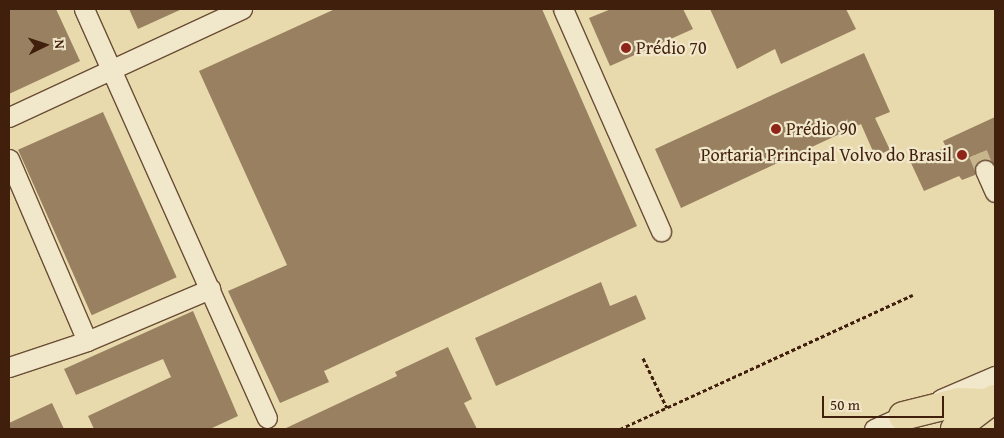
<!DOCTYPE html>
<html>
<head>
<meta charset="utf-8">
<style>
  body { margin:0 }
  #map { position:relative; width:1004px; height:438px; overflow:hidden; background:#e9daae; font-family:"Gentium Book Plus",serif }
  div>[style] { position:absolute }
  .building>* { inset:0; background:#988061; transform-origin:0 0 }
  .minor-tunnel>* { height:19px; margin-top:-9.5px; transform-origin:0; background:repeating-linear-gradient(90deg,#c7b58e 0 19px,transparent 0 28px) }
  .path>* { height:3px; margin-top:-1.5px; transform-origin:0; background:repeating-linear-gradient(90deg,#401f0d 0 4px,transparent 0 6.5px) }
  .roads { filter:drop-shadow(1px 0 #6a4e35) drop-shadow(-1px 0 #6a4e35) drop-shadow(0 1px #6a4e35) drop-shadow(0 -1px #6a4e35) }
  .minor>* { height:19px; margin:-9.5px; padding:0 9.5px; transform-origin:9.5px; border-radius:9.5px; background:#f1e7ca }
  .highway>* { height:28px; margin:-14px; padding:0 14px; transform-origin:14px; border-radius:14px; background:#e9daae }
  .dots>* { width:14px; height:14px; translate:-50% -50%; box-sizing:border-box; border:2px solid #f1e7ca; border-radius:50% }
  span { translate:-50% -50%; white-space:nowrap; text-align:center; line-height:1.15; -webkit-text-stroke:4.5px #f1e7ca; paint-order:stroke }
  .poi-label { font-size:18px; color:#401f0d }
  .left { translate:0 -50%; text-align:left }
  .right { translate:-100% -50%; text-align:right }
  .frame { position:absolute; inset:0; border:10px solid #401f0d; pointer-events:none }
  .north { position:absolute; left:20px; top:20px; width:50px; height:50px; -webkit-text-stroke:4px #f1e7ca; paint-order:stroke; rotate:86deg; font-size:14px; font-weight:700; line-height:20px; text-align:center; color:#401f0d }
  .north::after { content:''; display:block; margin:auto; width:18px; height:22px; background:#401f0d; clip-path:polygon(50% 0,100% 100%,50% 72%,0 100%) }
  .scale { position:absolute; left:822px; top:396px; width:122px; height:22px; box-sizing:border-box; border:2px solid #401f0d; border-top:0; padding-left:6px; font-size:15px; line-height:18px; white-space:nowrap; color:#401f0d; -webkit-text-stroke:4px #f1e7ca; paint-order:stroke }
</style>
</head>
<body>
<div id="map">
  <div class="building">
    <i style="clip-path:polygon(9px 9px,56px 9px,80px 61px,9px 94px)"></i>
    <i style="clip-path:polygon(129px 9px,182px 9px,138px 29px)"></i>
    <i style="clip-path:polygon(335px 9px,542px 9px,637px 226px,324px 371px,329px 382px,280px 403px,228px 291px,287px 265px,199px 71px)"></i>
    <i style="clip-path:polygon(611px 9px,683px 9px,693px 29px,610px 66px,589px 18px)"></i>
    <i style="clip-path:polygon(710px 9px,846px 9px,856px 29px,781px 64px,775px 49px,737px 69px)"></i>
    <i style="clip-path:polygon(864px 53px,890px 112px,875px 118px,890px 150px,875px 156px,861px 124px,681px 208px,655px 149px)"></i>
    <i style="left:103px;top:112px;width:181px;height:93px;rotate:66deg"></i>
    <i style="clip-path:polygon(995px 117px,995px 165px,981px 160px,976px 164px,975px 175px,962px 180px,959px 176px,924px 191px,911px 163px,946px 147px,943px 141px)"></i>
    <i style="clip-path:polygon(601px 282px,610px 306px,636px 295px,646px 319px,496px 386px,475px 338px)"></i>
    <i style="clip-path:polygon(193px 311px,238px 416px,210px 429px,94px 429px,88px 416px,171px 377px,163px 359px,76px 395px,64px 369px)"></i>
    <i style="clip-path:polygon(448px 347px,472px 399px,464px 403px,477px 429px,284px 429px,397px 376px,395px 372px)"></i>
    <i style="clip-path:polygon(52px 403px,64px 429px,9px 429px,9px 423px)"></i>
  </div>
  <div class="minor-tunnel">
    <i style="left:978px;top:153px;width:18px;rotate:68deg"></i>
  </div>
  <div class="path">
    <i style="left:643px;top:358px;width:55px;rotate:64.4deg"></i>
    <i style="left:620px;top:429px;width:322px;rotate:-24.6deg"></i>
  </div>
  <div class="roads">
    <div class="minor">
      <i style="left:84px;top:9px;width:448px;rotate:65.9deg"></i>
      <i style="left:563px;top:9px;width:243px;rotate:66.2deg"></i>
      <i style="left:9px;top:117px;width:257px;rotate:-24.9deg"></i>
      <i style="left:9px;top:159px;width:198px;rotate:66.8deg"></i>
      <i style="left:985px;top:170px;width:24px;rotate:66deg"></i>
      <i style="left:9px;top:367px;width:82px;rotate:-18.4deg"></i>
      <i style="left:87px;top:341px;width:134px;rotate:-22.9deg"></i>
      <i style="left:941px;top:399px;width:59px;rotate:-23.1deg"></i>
      <i style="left:874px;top:429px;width:44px;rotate:-24.2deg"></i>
    </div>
    <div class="highway">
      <i style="left:903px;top:416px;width:58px;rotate:-14deg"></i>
      <i style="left:959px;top:402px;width:29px;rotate:2deg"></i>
      <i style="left:955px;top:429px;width:49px;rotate:-37.6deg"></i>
    </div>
  </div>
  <div class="dots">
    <i style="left:626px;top:48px;background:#8f2418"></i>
    <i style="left:776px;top:129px;background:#8f2418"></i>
    <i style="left:962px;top:155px;background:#8f2418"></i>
  </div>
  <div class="poi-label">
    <span class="left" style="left:636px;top:48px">Prédio 70</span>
    <span class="left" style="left:786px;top:129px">Prédio 90</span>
    <span class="right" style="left:952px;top:155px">Portaria Principal Volvo do Brasil</span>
  </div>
  <div class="frame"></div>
  <div class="north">N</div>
  <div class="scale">50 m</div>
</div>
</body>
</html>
